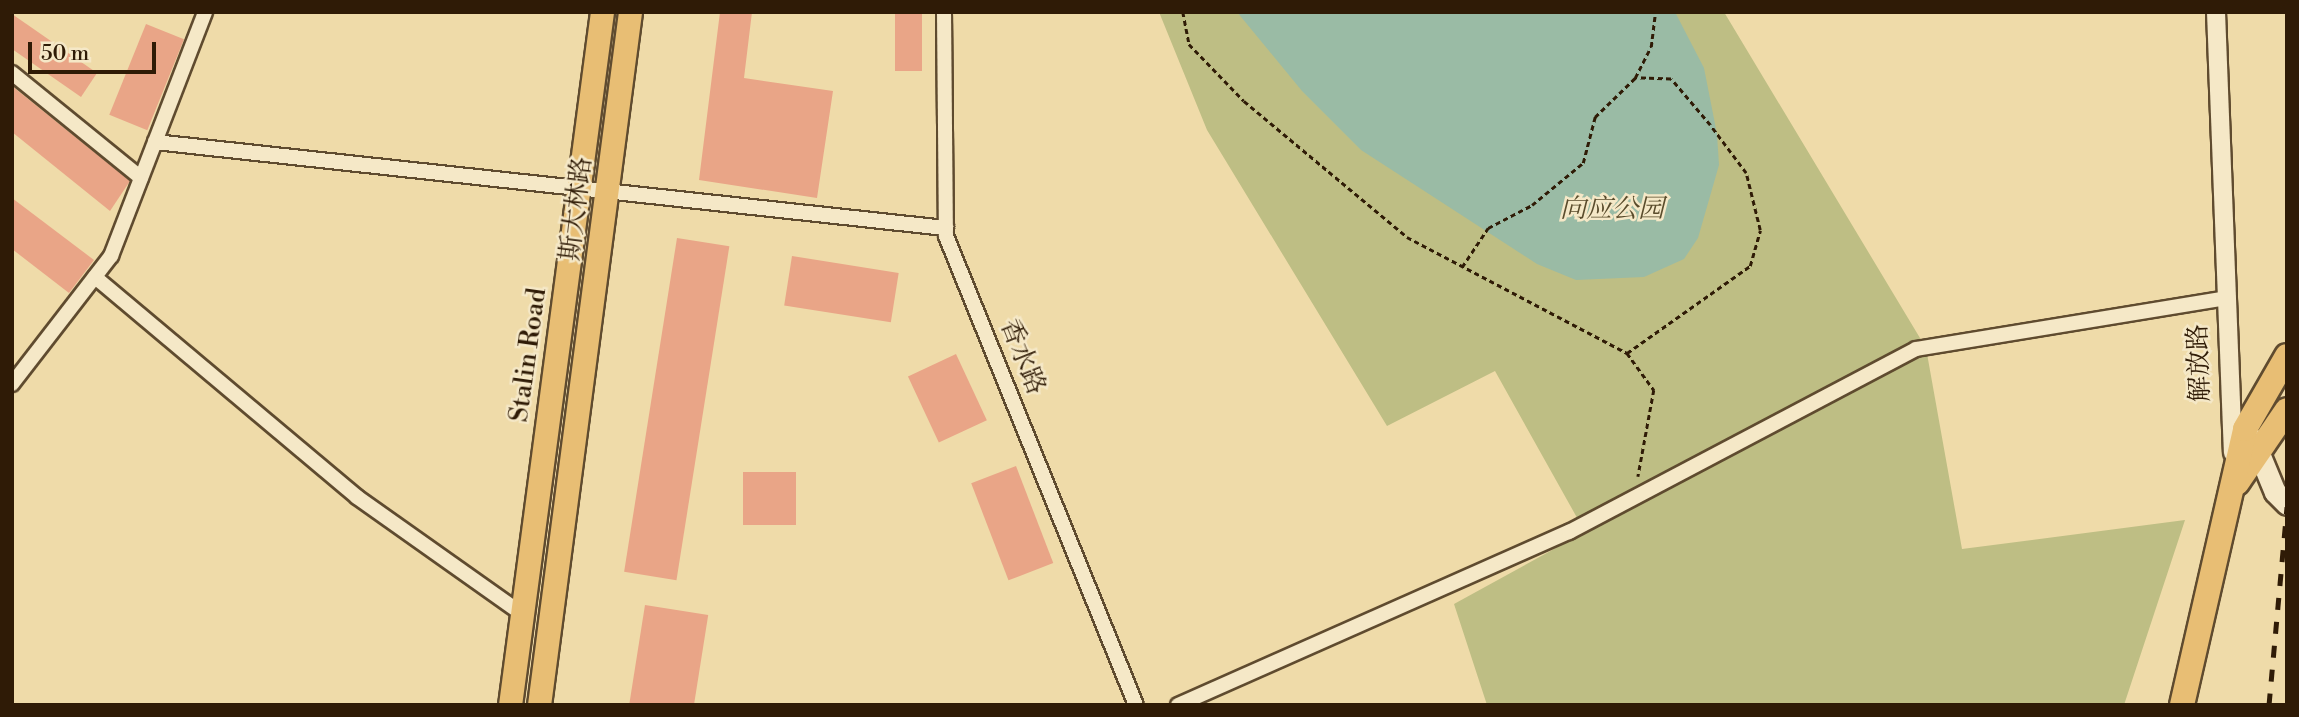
<!DOCTYPE html>
<html>
<head>
<meta charset="utf-8">
<style>
  body { margin:0 }
  #map { position:relative; width:2299px; height:717px; overflow:hidden; background:#efdba9; font-family:"Libre Bodoni","Noto Serif SC",serif }
  div>[style] { position:absolute }
  .green>* { inset:0; background:#bebe84 }
  .water>* { inset:0; background:#9abba5 }
  .building>* { inset:0; background:#e9a587; transform-origin:0 0 }
  .path>* { height:2.5px; margin-top:-1.25px; transform-origin:0; background:repeating-linear-gradient(90deg,#2f1b06 0 5px,transparent 0 8.5px) }
  .roads { filter:drop-shadow(2px 0 #5f4b2f) drop-shadow(-2px 0 #5f4b2f) drop-shadow(0 2px #5f4b2f) drop-shadow(0 -2px #5f4b2f) }
  .minor>* { height:14px; margin:-7px; padding:0 7px; transform-origin:7px; border-radius:7px; background:#f5e8c7 }
  .tertiary>* { height:18px; margin:-9px; padding:0 9px; transform-origin:9px; border-radius:9px; background:#f5e8c7 }
  .secondary>* { height:21px; margin:-10.5px; padding:0 10.5px; transform-origin:10.5px; border-radius:10.5px; background:#f5e8c7 }
  .primary>* { height:23px; margin:-11.5px; padding:0 11.5px; transform-origin:11.5px; border-radius:11.5px; background:#e8be74 }
  .trunk>* { height:24px; margin:-12px; padding:0 12px; transform-origin:12px; border-radius:12px; background:#e8be74 }
  .rail>* { height:5px; margin-top:-2.5px; transform-origin:0; background:repeating-linear-gradient(90deg,#2f1b06 0 12px,transparent 0 24px) }
  span { translate:-50% -50%; white-space:nowrap; text-align:center; line-height:1.15; -webkit-text-stroke:5px #f5e8c7; paint-order:stroke }
  .street-label { font-size:26px; color:#2f1b06 }
  .park-label { font-size:26px; color:#5a4c2c; font-style:italic }
  .frame { position:absolute; inset:0; border:14px solid #2f1b06; pointer-events:none }
  .scale { position:absolute; left:28px; top:42px; width:128px; height:32px; box-sizing:border-box; border:4px solid #2f1b06; border-top:0; padding-left:9px; font-size:21px; line-height:24px; white-space:nowrap; color:#2f1b06; -webkit-text-stroke:5px #f5e8c7; paint-order:stroke }
</style>
</head>
<body>
<div id="map">
  <div class="green">
    <i style="clip-path:polygon(1159px 12px,1724px 12px,1926px 348px,1962px 549px,2185px 520px,2124px 705px,1487px 705px,1454px 604px,1585px 532px,1495px 371px,1387px 426px,1207px 130px)"></i>
  </div>
  <div class="water">
    <i style="clip-path:polygon(1237px 12px,1675px 12px,1704px 68px,1717px 134px,1719px 165px,1698px 238px,1684px 259px,1644px 277px,1576px 280px,1537px 264px,1361px 150px,1302px 91px)"></i>
  </div>
  <div class="building">
    <i style="clip-path:polygon(720px 12px,752px 12px,744px 78px,833px 91px,817px 198px,699px 180px)"></i>
    <i style="left:895px;top:12px;width:27px;height:59px"></i>
    <i style="clip-path:polygon(12px 14px,97px 73px,81px 97px,12px 49px)"></i>
    <i style="left:146px;top:24px;width:41px;height:98px;rotate:22deg"></i>
    <i style="clip-path:polygon(12px 86px,130px 181px,110px 211px,12px 132px)"></i>
    <i style="clip-path:polygon(12px 198px,94px 260px,69px 293px,12px 249px)"></i>
    <i style="left:677px;top:238px;width:53px;height:338px;rotate:9deg"></i>
    <i style="left:792px;top:256px;width:108px;height:50px;rotate:9deg"></i>
    <i style="left:956px;top:354px;width:73px;height:53px;rotate:65deg"></i>
    <i style="left:1016px;top:466px;width:104px;height:48px;rotate:69deg"></i>
    <i style="left:743px;top:472px;width:53px;height:53px"></i>
    <i style="left:645px;top:605px;width:64px;height:101px;rotate:9deg"></i>
  </div>
  <div class="path">
    <i style="left:1183px;top:12px;width:33px;rotate:79deg"></i>
    <i style="left:1189px;top:44px;width:79px;rotate:46deg"></i>
    <i style="left:1244px;top:101px;width:212px;rotate:39.8deg"></i>
    <i style="left:1407px;top:237px;width:249px;rotate:27.8deg"></i>
    <i style="left:1627px;top:353px;width:46px;rotate:53.9deg"></i>
    <i style="left:1654px;top:390px;width:88px;rotate:100.4deg"></i>
    <i style="left:1462px;top:267px;width:47px;rotate:-56.3deg"></i>
    <i style="left:1488px;top:228px;width:50px;rotate:-27.6deg"></i>
    <i style="left:1532px;top:205px;width:66px;rotate:-39.5deg"></i>
    <i style="left:1583px;top:163px;width:48px;rotate:-75.4deg"></i>
    <i style="left:1595px;top:117px;width:56px;rotate:-44.3deg"></i>
    <i style="left:1627px;top:353px;width:151px;rotate:-35.3deg"></i>
    <i style="left:1750px;top:266px;width:37px;rotate:-74deg"></i>
    <i style="left:1760px;top:230px;width:59px;rotate:-103.8deg"></i>
    <i style="left:1746px;top:173px;width:60px;rotate:-126.9deg"></i>
    <i style="left:1710px;top:125px;width:60px;rotate:-130.3deg"></i>
    <i style="left:1671px;top:79px;width:36px;rotate:-178deg"></i>
    <i style="left:1635px;top:78px;width:35px;rotate:-63deg"></i>
    <i style="left:1651px;top:47px;width:35px;rotate:-83deg"></i>
  </div>
  <div class="roads">
    <div class="minor">
      <i style="left:944px;top:12px;width:224px;rotate:89.5deg"></i>
      <i style="left:946px;top:236px;width:506px;rotate:67.95deg"></i>
      <i style="left:12px;top:73px;width:166px;rotate:39.1deg"></i>
      <i style="left:155px;top:142px;width:796px;rotate:6.21deg"></i>
      <i style="left:95px;top:277px;width:342px;rotate:40deg"></i>
      <i style="left:357px;top:497px;width:202px;rotate:35.3deg"></i>
      <i style="left:12px;top:384px;width:162px;rotate:-52.3deg"></i>
      <i style="left:111px;top:256px;width:261px;rotate:-68.9deg"></i>
      <i style="left:1178px;top:705px;width:428px;rotate:-23.9deg"></i>
      <i style="left:1569px;top:532px;width:392px;rotate:-27.8deg"></i>
      <i style="left:1916px;top:349px;width:315px;rotate:-9.3deg"></i>
    </div>
    <div class="tertiary">
      <i style="left:2216px;top:12px;width:441px;rotate:87.8deg"></i>
    </div>
    <div class="secondary">
      <i style="left:2253px;top:439px;width:57px;rotate:67.5deg"></i>
      <i style="left:2275px;top:492px;width:17px;rotate:45deg"></i>
    </div>
    <div class="primary">
      <i style="left:510px;top:705px;width:699px;rotate:-82.44deg"></i>
      <i style="left:539px;top:705px;width:699px;rotate:-82.52deg"></i>
    </div>
    <div class="trunk">
      <i style="left:2237px;top:483px;width:88px;rotate:-55.6deg"></i>
      <i style="left:2182px;top:705px;width:283px;rotate:-77.1deg"></i>
      <i style="left:2245px;top:429px;width:84px;rotate:-60.1deg"></i>
    </div>
  </div>
  <div class="rail">
    <i style="left:2269px;top:705px;width:199px;rotate:-84.8deg"></i>
  </div>
  <div class="street-label">
    <span style="left:577px;top:209px;rotate:-83deg">斯大林路</span>
    <span style="left:529px;top:355px;rotate:-82deg">Stalin Road</span>
    <span style="left:1022px;top:357px;rotate:68deg">香水路</span>
    <span style="left:2200px;top:363px;rotate:-92deg">解放路</span>
  </div>
  <div class="park-label">
    <span style="left:1612px;top:210px">向应公园</span>
  </div>
  <div class="frame"></div>
  <div class="scale">50 m</div>
</div>
</body>
</html>
